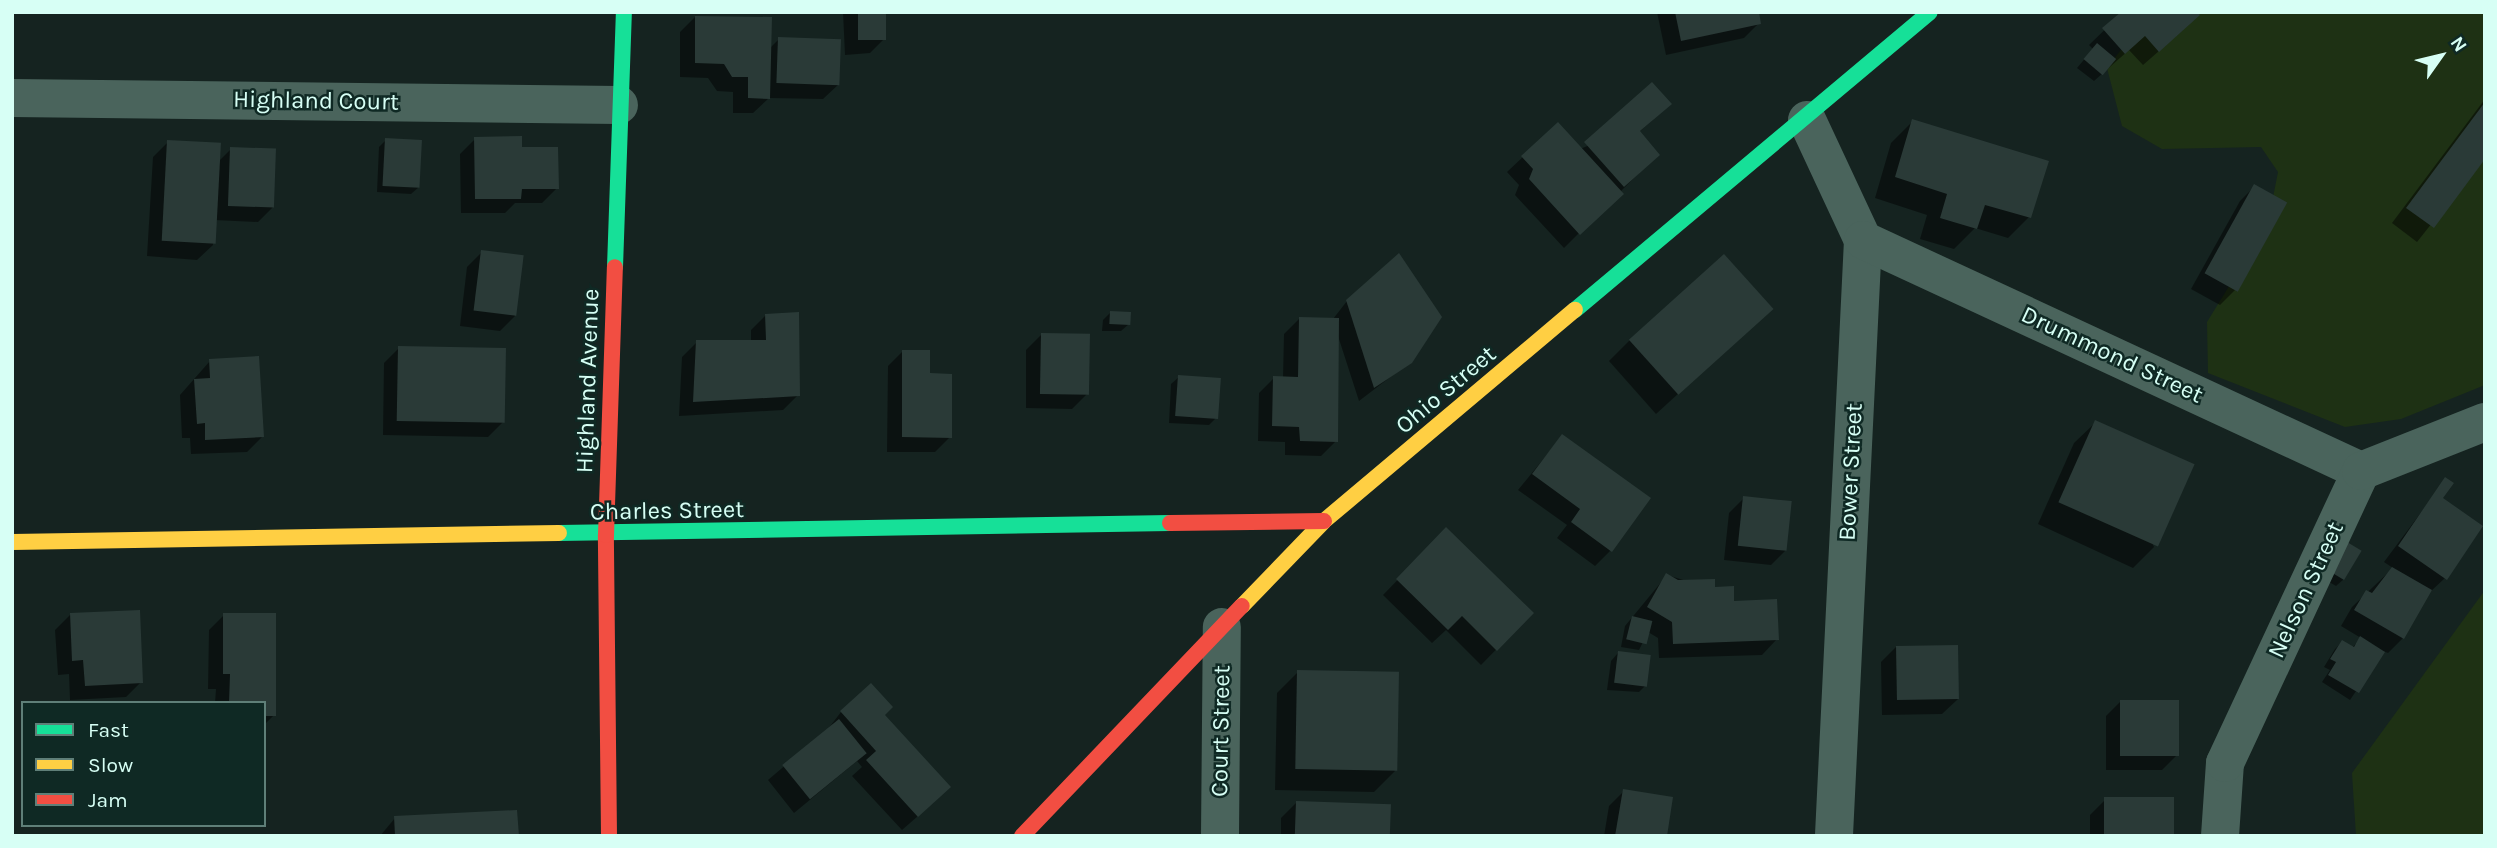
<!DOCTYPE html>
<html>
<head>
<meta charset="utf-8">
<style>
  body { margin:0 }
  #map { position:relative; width:2497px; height:848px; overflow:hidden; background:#152320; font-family:Karla,sans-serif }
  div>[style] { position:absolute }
  .green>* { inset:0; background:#1e3114 }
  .shadow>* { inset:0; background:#0007 }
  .building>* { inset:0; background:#2a3a37; transform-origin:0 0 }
  .street>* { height:38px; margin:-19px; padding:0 19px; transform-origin:19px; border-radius:19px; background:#4a645c }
  .fast>* { height:16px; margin:-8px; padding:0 8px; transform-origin:8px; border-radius:8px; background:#16e098 }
  .slow>* { height:16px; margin:-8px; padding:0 8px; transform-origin:8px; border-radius:8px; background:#ffcf43 }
  .jam>* { height:16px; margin:-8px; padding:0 8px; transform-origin:8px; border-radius:8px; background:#f24e42 }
  span { translate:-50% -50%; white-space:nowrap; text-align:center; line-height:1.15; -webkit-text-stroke:5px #0f2924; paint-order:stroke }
  .street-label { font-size:24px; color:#d7fff5 }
  .frame { position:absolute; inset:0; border:14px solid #d7fff5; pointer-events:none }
  .legend { position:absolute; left:21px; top:701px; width:245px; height:126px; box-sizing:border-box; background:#0f2924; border:2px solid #5f7f78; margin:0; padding:9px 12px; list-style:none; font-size:21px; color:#d7fff5 }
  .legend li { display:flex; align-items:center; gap:14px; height:35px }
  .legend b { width:35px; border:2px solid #5f7f78 }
  .north { position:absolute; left:2406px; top:21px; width:70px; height:70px; -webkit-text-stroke:5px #0f2924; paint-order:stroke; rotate:56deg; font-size:19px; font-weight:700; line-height:28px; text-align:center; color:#d7fff5 }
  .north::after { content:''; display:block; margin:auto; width:24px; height:32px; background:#d7fff5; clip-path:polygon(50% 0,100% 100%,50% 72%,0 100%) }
</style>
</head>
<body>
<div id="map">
  <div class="green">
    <i style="clip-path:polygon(2150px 12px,2485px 12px,2485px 385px,2401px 419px,2345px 427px,2208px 373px,2207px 322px,2268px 223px,2278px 172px,2261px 147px,2162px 149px,2122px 126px,2107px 68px)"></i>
    <i style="clip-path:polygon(2485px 590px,2485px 836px,2356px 836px,2352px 773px)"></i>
  </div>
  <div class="shadow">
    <i style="clip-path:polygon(843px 12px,884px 12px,885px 38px,870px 53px,845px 55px)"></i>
    <i style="clip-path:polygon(1657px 12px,1757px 12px,1759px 23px,1744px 38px,1666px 55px)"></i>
    <i style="clip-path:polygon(2123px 12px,2183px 30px,2143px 65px,2129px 50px,2094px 81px,2077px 68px,2093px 49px,2089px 45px)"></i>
    <i style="clip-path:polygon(695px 17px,770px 48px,779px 39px,839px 84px,823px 99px,769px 98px,753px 113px,733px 113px,733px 92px,717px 91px,708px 78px,680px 77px,680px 32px)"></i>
    <i style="clip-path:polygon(2485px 99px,2485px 156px,2417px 242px,2392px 223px)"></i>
    <i style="clip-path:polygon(1654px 119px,1639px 132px,1643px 169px,1564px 248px,1515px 195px,1519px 185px,1507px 172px,1558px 124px,1580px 149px)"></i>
    <i style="clip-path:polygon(1913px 121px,2029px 217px,2008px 238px,1975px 228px,1954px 249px,1920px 239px,1927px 215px,1875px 198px,1891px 143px)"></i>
    <i style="clip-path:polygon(475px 139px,520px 149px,557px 188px,542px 203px,515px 203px,505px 213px,461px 213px,460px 154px)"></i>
    <i style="clip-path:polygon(386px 140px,419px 187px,411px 194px,377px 192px,379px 147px)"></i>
    <i style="clip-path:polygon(168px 142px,218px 162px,231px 149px,273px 207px,258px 222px,214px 220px,213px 245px,197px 260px,147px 256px,153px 157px)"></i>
    <i style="clip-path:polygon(2255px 186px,2235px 290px,2220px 305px,2191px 289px,2240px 201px)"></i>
    <i style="clip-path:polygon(482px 252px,515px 316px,500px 331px,460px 326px,467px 267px)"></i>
    <i style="clip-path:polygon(1347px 301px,1410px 362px,1359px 401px,1338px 336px,1336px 441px,1321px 456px,1285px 455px,1285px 442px,1258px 441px,1259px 393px,1274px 378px,1283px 378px,1284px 334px,1299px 319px,1333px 319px)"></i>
    <i style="clip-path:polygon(1771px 309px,1656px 414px,1609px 361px,1630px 340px)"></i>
    <i style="clip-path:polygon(1110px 313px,1129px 324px,1121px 331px,1102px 331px,1103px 320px)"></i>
    <i style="clip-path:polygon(766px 315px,798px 395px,783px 410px,679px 416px,682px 357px,697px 342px,751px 342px,751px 330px)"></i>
    <i style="clip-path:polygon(1041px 335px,1087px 394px,1072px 409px,1026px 408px,1026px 350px)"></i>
    <i style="clip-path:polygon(399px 348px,503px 422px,488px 437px,383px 435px,384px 363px)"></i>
    <i style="clip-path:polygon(903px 351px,929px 375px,950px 437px,935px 452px,887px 452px,888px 366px)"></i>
    <i style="clip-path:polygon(210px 361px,262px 437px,247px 452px,191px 454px,190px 438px,182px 438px,180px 395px)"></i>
    <i style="clip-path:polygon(1179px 377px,1216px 418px,1209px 425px,1169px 423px,1171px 384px)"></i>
    <i style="clip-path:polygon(2096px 422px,2154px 547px,2133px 568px,2038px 524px,2074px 443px)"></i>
    <i style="clip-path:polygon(1562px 436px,1610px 551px,1595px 566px,1557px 538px,1567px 525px,1518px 490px)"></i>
    <i style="clip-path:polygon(2446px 479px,2441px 499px,2445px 578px,2429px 593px,2403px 638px,2388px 653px,2383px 651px,2350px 700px,2322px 682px,2330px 670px,2324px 667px,2335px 649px,2342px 642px,2352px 648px,2361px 638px,2341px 626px,2352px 607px,2393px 568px,2384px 562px)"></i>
    <i style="clip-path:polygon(1744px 498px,1786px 550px,1771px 565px,1724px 560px,1729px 513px)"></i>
    <i style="clip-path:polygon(1446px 530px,1532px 613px,1481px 665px,1446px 630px,1432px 643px,1383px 595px)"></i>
    <i style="clip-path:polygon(2339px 552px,2344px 579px,2336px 586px,2324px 579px)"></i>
    <i style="clip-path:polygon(1667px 575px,1713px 589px,1777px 639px,1762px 655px,1659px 658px,1658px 638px,1648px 632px,1639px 650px,1621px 647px,1625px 626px)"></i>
    <i style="clip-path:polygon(70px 615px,141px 682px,126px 697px,70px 700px,69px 674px,58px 675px,55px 630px)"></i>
    <i style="clip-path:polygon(224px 615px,274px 715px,264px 725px,264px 703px,215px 703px,216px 689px,208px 689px,209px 630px)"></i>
    <i style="clip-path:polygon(1896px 647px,1958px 699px,1942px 714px,1882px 715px,1881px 662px)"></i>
    <i style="clip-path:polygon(1618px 653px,1646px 685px,1639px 692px,1607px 690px,1611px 661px)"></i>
    <i style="clip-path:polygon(1298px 672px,1395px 771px,1374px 792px,1275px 790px,1277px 693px)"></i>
    <i style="clip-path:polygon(2121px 701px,2177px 755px,2162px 770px,2106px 770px,2106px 716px)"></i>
    <i style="clip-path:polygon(841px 712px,883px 715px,934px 802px,902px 830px,852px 776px,862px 767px,857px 761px,794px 813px,768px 780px,828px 729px)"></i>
    <i style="clip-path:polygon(1624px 791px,1665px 836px,1604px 836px,1609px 806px)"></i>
    <i style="clip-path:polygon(2105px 800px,2173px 836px,2090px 836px,2090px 815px)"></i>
    <i style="clip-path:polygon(1296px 803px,1388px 836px,1281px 836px,1281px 818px)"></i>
    <i style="clip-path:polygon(395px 818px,517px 836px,380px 836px)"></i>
  </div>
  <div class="building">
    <i style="left:858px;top:12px;width:28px;height:28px"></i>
    <i style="clip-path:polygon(1675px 12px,1759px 12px,1761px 24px,1681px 41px)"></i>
    <i style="clip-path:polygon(2121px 12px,2197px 12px,2200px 15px,2159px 52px,2145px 36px,2125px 54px,2102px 28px)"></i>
    <i style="clip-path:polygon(695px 16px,772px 17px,770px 99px,748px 98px,748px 77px,732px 77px,724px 64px,695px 63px)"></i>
    <i style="left:778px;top:37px;width:63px;height:46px;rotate:2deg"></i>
    <i style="left:2097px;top:43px;width:25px;height:21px;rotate:40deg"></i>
    <i style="clip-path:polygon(1652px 82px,1672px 104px,1640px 131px,1660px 155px,1624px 187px,1584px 142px)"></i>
    <i style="clip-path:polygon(2485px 102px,2485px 159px,2434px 228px,2406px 208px)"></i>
    <i style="clip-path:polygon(1912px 119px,2049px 161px,2031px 218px,1985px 205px,1977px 229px,1940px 218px,1947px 194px,1895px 177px)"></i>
    <i style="clip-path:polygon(1558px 122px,1624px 194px,1580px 235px,1529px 179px,1533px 169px,1521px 156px)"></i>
    <i style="clip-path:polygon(522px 136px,522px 147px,558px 147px,559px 189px,522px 189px,521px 199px,475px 199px,474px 137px)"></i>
    <i style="left:385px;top:138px;width:37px;height:48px;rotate:3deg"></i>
    <i style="left:167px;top:140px;width:54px;height:101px;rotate:3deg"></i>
    <i style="left:230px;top:147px;width:46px;height:59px;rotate:2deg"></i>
    <i style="left:2254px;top:184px;width:38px;height:102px;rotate:29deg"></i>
    <i style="left:481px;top:250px;width:43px;height:61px;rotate:7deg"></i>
    <i style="clip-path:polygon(1399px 253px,1442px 317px,1412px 363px,1374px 388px,1346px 300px)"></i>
    <i style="left:1724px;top:254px;width:74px;height:128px;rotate:48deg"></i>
    <i style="left:1110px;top:311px;width:21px;height:13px;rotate:3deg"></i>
    <i style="clip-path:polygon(799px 312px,800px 396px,693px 402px,696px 340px,766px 340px,765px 314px)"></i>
    <i style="clip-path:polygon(1299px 317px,1339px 318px,1338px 442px,1300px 441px,1299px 427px,1272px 426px,1273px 376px,1298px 377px)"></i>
    <i style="left:1041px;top:333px;width:49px;height:61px;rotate:1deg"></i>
    <i style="left:398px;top:346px;width:108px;height:75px;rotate:1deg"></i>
    <i style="clip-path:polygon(902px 350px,930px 350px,930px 373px,952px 374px,952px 438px,902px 437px)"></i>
    <i style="clip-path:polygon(259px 356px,264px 437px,205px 440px,205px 423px,197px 424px,194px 379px,210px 378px,209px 359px)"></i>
    <i style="left:1178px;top:375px;width:43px;height:41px;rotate:4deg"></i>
    <i style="left:2095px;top:420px;width:109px;height:90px;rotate:24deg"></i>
    <i style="clip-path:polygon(1562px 434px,1651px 498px,1612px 552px,1571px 522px,1580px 509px,1532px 474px)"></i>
    <i style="clip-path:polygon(2445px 477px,2454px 483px,2443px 498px,2483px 526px,2447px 580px,2398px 546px)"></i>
    <i style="left:1743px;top:496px;width:49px;height:50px;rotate:6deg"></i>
    <i style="clip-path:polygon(1446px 527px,1534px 613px,1497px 651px,1462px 616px,1448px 630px,1396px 579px)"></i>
    <i style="left:2347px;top:542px;width:17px;height:34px;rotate:31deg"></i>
    <i style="clip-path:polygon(2392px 567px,2432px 590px,2404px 639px,2354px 610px,2366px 590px,2372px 593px)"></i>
    <i style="clip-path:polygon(1666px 573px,1678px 580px,1715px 579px,1715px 587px,1734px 586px,1734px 601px,1777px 599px,1779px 640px,1673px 644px,1672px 622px,1647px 607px)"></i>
    <i style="clip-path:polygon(140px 610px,143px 683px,85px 686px,83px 660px,72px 661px,70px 613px)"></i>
    <i style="clip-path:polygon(223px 613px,276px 613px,276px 716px,264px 716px,264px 703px,229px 703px,230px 674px,223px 674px)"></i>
    <i style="left:1632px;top:616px;width:21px;height:24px;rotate:14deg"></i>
    <i style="clip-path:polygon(2360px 636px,2385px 652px,2359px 693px,2328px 675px,2336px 662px,2330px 659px,2342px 640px,2354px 647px)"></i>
    <i style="left:1958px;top:645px;width:54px;height:62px;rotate:89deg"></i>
    <i style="left:1618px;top:651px;width:33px;height:32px;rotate:7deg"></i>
    <i style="left:1297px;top:670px;width:102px;height:99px;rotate:1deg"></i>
    <i style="clip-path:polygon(871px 683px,893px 707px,885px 715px,951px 787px,918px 817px,866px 760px,876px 751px,840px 711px)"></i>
    <i style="left:2120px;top:700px;width:59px;height:56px"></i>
    <i style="left:839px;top:719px;width:44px;height:73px;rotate:51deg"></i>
    <i style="clip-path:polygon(1623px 789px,1673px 797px,1667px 836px,1615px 836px)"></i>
    <i style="left:2174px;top:797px;width:39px;height:70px;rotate:90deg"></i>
    <i style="left:1296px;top:801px;width:95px;height:35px;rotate:2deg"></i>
    <i style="clip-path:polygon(517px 810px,519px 836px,395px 836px,394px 816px)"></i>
  </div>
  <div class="street">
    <i style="left:12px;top:98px;width:607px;rotate:0.66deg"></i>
    <i style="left:1807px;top:120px;width:132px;rotate:65deg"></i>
    <i style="left:1863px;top:240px;width:597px;rotate:92.79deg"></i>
    <i style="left:1863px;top:240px;width:549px;rotate:24.88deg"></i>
    <i style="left:1220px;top:836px;width:209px;rotate:-89.5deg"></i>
    <i style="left:2220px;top:836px;width:73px;rotate:-86.1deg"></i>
    <i style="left:2225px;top:763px;width:322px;rotate:-65deg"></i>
    <i style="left:2361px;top:471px;width:133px;rotate:-21.6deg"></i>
  </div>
  <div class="fast">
    <i style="left:615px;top:267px;width:255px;rotate:-88deg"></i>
    <i style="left:1575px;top:310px;width:463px;rotate:-40deg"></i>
    <i style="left:559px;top:533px;width:611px;rotate:-0.94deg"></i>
  </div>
  <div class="slow">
    <i style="left:12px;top:542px;width:547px;rotate:-0.94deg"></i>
    <i style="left:1242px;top:606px;width:118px;rotate:-46deg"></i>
    <i style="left:1324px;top:521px;width:328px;rotate:-40.1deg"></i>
  </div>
  <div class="jam">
    <i style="left:1170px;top:523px;width:154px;rotate:-0.7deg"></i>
    <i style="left:609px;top:836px;width:301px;rotate:-90.6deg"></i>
    <i style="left:606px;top:535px;width:268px;rotate:-88.1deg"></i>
    <i style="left:1022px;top:836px;width:318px;rotate:-46.3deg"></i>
  </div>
  <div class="street-label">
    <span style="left:316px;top:101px;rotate:1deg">Highland Court</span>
    <span style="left:2112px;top:355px;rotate:25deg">Drummond Street</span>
    <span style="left:588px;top:381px;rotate:-88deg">Highland Avenue</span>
    <span style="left:1446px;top:390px;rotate:-40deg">Ohio Street</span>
    <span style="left:1851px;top:472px;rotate:-87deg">Bower Street</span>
    <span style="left:667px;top:511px;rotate:-1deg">Charles Street</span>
    <span style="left:2306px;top:590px;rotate:-65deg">Nelson Street</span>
    <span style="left:1221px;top:731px;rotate:-89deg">Court Street</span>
  </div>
  <div class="frame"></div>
  <ul class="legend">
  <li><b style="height:9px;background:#16e098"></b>Fast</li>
  <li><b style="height:9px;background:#ffcf43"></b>Slow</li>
  <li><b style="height:9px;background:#f24e42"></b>Jam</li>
  </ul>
  <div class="north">N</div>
</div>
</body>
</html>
